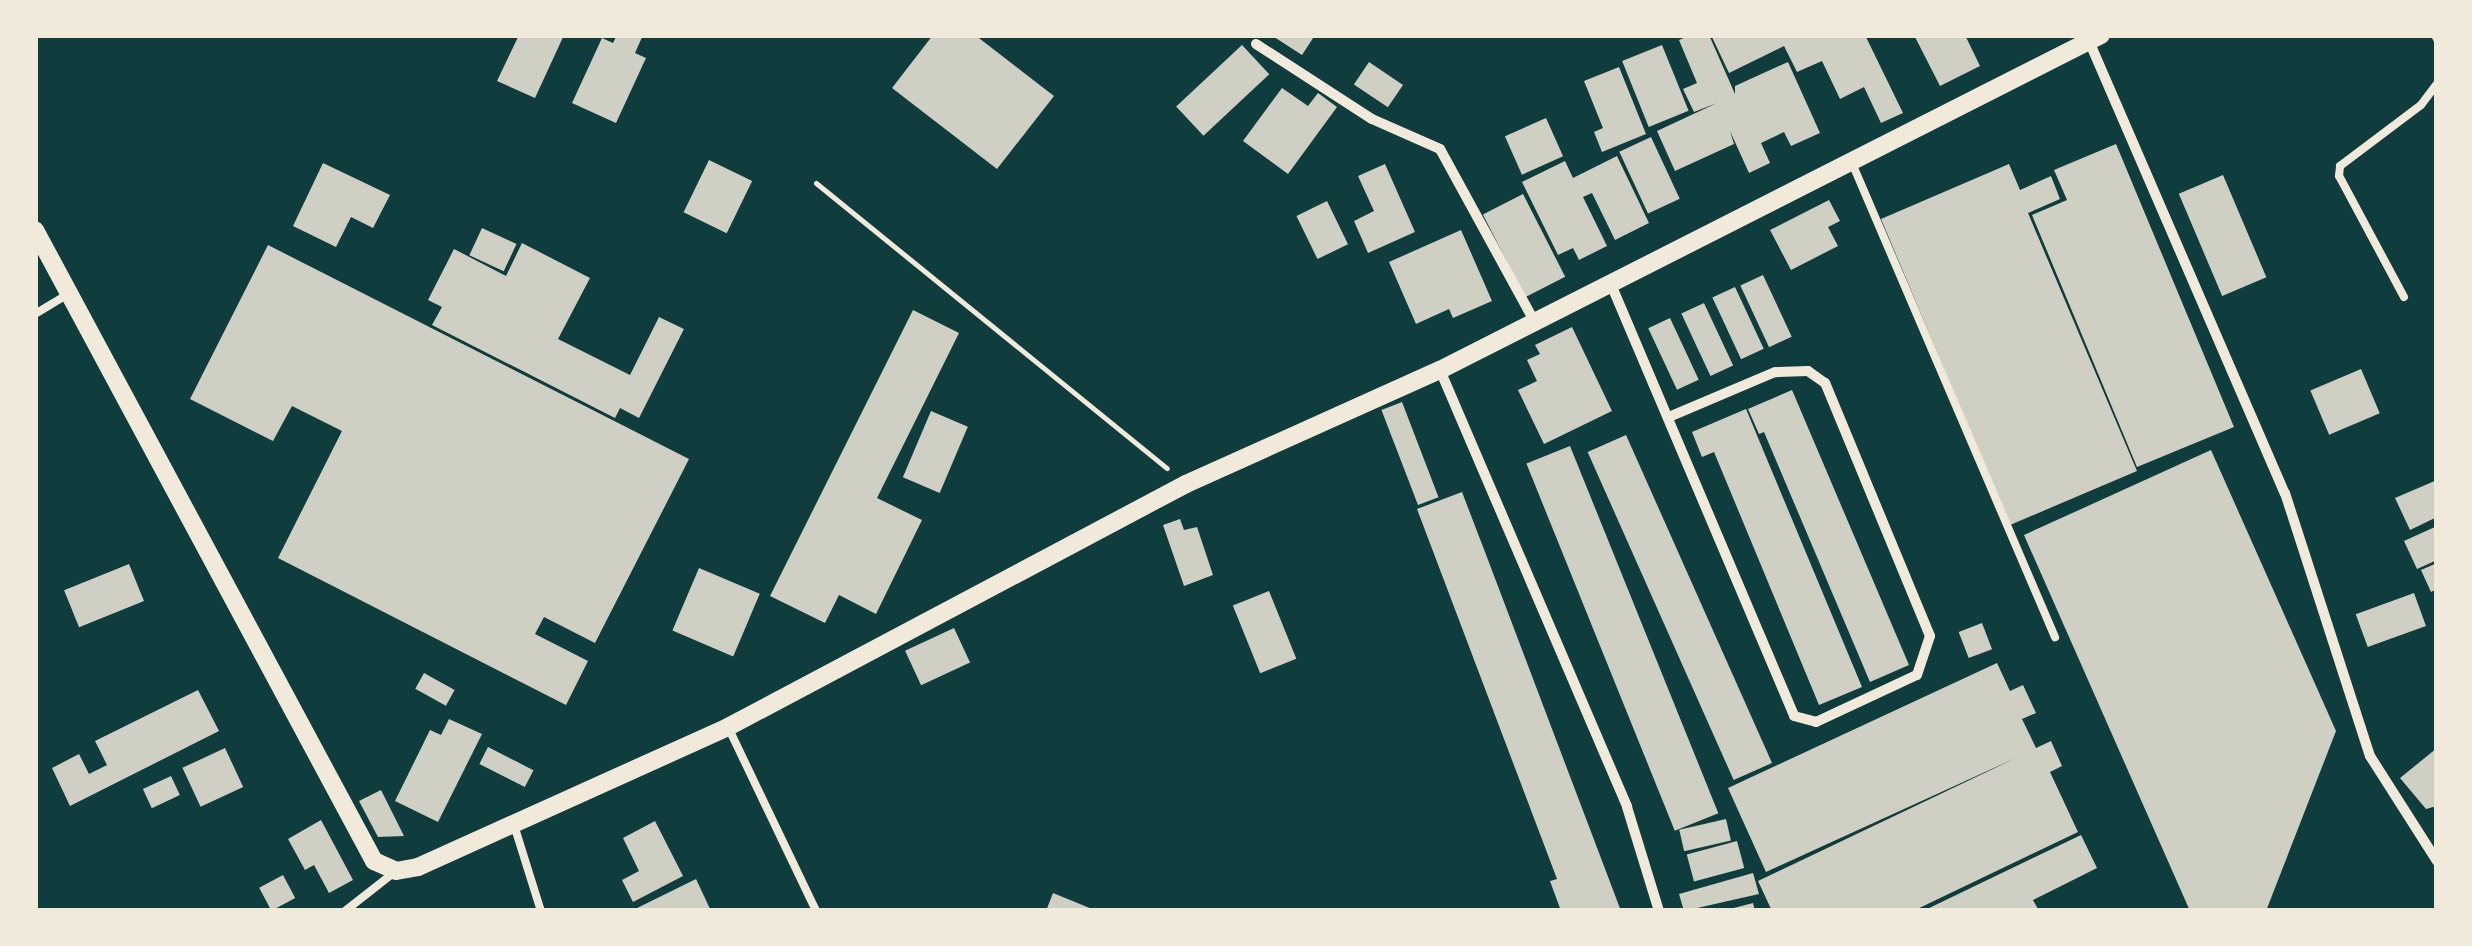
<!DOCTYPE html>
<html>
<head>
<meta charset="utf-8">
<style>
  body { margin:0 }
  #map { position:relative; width:2472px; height:946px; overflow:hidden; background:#0f3d3e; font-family:"Open Sans",sans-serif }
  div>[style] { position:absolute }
  .building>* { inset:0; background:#cfcfc3; transform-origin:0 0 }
  .path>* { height:5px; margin:-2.5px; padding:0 2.5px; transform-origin:2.5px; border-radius:2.5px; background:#f1e9da }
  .service>* { height:8px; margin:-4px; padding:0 4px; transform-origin:4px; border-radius:4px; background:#f1e9da }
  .minor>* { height:10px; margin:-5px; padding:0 5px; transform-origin:5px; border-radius:5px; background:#f1e9da }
  .tertiary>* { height:18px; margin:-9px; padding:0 9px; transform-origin:9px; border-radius:9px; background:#f1e9da }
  span { translate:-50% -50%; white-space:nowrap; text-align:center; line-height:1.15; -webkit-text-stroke:8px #f1e9da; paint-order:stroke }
  .frame { position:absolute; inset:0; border:38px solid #f1e9da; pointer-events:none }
</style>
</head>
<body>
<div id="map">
  <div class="building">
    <i style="clip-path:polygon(519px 35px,564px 35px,535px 98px,497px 81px)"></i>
    <i style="clip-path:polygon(617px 35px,643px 35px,635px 53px,646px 58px,616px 123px,572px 103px,602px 38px,613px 43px)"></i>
    <i style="clip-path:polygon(933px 35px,975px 35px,1054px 96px,997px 169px,892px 88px)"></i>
    <i style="clip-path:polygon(1271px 35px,1315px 35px,1302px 55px)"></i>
    <i style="clip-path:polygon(1691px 35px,1709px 35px,1735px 94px,1735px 86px,1788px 62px,1820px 133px,1791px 146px,1784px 132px,1761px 143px,1770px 163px,1749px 173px,1730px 131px,1734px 144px,1675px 171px,1657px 131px,1717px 103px,1694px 112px,1683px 89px,1697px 83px,1679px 40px)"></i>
    <i style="clip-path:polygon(1711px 35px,1865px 35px,1903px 113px,1881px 123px,1864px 87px,1840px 99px,1822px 61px,1797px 72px,1784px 46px,1729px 73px)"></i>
    <i style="clip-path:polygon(1914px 35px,1965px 35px,1980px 66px,1940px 86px)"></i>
    <i style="left:1242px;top:45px;width:40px;height:90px;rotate:47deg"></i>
    <i style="left:1662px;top:45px;width:71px;height:43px;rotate:68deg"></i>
    <i style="left:1369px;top:62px;width:41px;height:27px;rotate:34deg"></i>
    <i style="clip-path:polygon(1619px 67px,1646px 134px,1602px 152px,1594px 132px,1603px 128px,1584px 81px)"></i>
    <i style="clip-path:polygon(1282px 88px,1308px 106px,1318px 93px,1337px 107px,1288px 174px,1243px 141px)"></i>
    <i style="left:1546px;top:118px;width:42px;height:45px;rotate:66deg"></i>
    <i style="left:1651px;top:137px;width:68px;height:35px;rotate:65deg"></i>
    <i style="clip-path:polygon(2116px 144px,2234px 427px,2137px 467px,2032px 215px,2067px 200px,2054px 170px)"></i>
    <i style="clip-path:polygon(1617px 156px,1649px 223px,1615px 240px,1592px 193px,1583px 197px,1607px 246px,1579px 260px,1573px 248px,1558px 255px,1522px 182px,1565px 161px,1573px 178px)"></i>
    <i style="left:709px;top:160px;width:48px;height:58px;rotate:26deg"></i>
    <i style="clip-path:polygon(323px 163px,390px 195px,373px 228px,351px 217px,336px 247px,293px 226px)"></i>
    <i style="clip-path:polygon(1385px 164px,1415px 232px,1368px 253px,1354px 221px,1374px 211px,1358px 176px)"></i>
    <i style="clip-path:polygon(2009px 164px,2020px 190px,2051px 176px,2060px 199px,2028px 213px,2137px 471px,2010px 525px,1881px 219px)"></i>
    <i style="left:2223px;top:175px;width:111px;height:48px;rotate:67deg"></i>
    <i style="left:1523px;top:194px;width:93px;height:45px;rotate:63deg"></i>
    <i style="clip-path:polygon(1829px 200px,1840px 221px,1828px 227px,1838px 246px,1791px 270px,1770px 230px)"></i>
    <i style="left:1327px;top:201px;width:48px;height:34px;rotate:64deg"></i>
    <i style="left:482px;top:228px;width:38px;height:30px;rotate:25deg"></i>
    <i style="clip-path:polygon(1461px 230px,1492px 301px,1453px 318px,1449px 309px,1416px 324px,1389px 262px)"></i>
    <i style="clip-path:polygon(522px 243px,590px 278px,558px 339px,630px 375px,659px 317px,684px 329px,639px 418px,620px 408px,615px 418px,432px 325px,442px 307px,428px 300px,454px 249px,506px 276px)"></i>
    <i style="clip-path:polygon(268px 245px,689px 459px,595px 643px,544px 617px,535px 634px,588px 661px,566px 705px,278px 558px,342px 431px,292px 406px,273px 441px,190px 399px)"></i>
    <i style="left:1763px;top:275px;width:68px;height:25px;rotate:65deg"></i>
    <i style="left:1735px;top:287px;width:68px;height:25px;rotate:65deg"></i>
    <i style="left:1704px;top:303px;width:69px;height:25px;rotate:65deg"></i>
    <i style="clip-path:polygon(913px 310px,959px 333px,877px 498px,922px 520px,876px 614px,839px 595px,825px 623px,770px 596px)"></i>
    <i style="left:1670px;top:318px;width:68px;height:24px;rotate:65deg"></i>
    <i style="clip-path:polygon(1572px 327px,1612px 411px,1544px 444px,1518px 390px,1537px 381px,1527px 360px,1540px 354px,1535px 345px)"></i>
    <i style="left:2361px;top:369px;width:48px;height:55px;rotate:67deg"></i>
    <i style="clip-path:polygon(1792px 390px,1909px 665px,1870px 682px,1764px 432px,1759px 434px,1748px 409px)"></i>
    <i style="left:1402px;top:402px;width:102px;height:22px;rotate:69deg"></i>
    <i style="clip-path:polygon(1746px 409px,1862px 687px,1819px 705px,1714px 452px,1702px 457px,1692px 432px)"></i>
    <i style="left:931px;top:411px;width:40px;height:72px;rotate:23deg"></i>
    <i style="left:1626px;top:435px;width:359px;height:42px;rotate:66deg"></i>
    <i style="left:1570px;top:446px;width:396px;height:47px;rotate:68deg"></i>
    <i style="clip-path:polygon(2211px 450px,2336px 731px,2266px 911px,2190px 911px,2024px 535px)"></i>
    <i style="clip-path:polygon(2437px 480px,2437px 517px,2410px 530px,2395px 498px)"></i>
    <i style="clip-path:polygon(1462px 492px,1485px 552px,1621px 911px,1561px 911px,1550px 881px,1557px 879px,1417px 509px)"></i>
    <i style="clip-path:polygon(1180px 519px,1184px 530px,1197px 527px,1213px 575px,1184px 586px,1163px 525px)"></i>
    <i style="clip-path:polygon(2437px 526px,2437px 560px,2417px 569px,2404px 541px)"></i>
    <i style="clip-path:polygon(2437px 563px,2437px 589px,2431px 592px,2421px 570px)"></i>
    <i style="left:129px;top:564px;width:40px;height:70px;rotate:68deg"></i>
    <i style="left:699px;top:568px;width:66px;height:68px;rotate:23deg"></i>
    <i style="left:1269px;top:591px;width:73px;height:39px;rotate:68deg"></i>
    <i style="left:2414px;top:593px;width:35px;height:62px;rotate:70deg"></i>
    <i style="left:1982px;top:623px;width:28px;height:25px;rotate:69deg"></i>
    <i style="left:954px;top:628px;width:38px;height:54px;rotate:65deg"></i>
    <i style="clip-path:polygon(1997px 663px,2010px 691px,2023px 685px,2036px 713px,2022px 719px,2036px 748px,2051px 741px,2062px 766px,2050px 772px,2078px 832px,1913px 911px,1772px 911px,1758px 881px,2018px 757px,1766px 872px,1728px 788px)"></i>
    <i style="left:424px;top:673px;width:35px;height:18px;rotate:29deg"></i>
    <i style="clip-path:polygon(198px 690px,219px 731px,70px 806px,52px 768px,79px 754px,89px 774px,107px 765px,95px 741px)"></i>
    <i style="clip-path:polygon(449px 719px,482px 734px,438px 822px,395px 801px,430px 730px,441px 735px)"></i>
    <i style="left:488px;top:747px;width:51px;height:19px;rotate:27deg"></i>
    <i style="left:225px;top:748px;width:43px;height:47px;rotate:65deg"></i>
    <i style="clip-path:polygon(2437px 748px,2437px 806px,2426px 809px,2400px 778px)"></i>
    <i style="left:171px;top:776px;width:21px;height:31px;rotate:65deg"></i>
    <i style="clip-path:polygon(381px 790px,404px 836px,378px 837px,359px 801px)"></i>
    <i style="left:1726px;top:819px;width:22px;height:48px;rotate:77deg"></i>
    <i style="clip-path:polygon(321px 820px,353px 880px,329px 893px,314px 865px,305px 870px,288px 839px)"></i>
    <i style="clip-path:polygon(655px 821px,683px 876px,633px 902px,622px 880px,639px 871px,623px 838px)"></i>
    <i style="clip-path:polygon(2081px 835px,2097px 868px,2033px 900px,2039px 911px,1923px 911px)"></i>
    <i style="left:1737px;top:841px;width:28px;height:52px;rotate:75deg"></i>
    <i style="clip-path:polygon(1753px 873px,1759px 894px,1684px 911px,1679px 894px)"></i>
    <i style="left:283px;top:875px;width:26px;height:27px;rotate:62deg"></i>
    <i style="clip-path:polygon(696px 879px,711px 911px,631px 911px)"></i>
    <i style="clip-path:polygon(1053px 893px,1097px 911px,1046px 911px)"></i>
    <i style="clip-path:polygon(1753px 903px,1755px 911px,1726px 911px,1726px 910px)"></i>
  </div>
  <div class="path">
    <i style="left:816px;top:183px;width:452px;rotate:39.1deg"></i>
  </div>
  <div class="service">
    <i style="left:2435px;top:35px;width:4px;rotate:63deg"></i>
    <i style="left:1852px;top:163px;width:516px;rotate:66.82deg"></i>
    <i style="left:2404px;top:297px;width:137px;rotate:-118.2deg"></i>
    <i style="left:2339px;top:176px;width:10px;rotate:-84deg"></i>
    <i style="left:2340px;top:166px;width:101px;rotate:-37deg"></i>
    <i style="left:2421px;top:105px;width:26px;rotate:-53deg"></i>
    <i style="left:35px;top:314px;width:37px;rotate:-31deg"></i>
    <i style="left:728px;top:727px;width:204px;rotate:64.4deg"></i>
    <i style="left:514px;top:825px;width:90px;rotate:72.6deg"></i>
    <i style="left:345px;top:911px;width:65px;rotate:-38.1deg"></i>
  </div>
  <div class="minor">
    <i style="left:2089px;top:41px;width:493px;rotate:66.6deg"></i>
    <i style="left:2285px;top:493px;width:276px;rotate:72.1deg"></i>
    <i style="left:2370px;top:756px;width:125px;rotate:57.5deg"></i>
    <i style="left:1256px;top:44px;width:138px;rotate:32.9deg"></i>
    <i style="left:1372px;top:119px;width:74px;rotate:23.8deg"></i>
    <i style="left:1440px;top:149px;width:194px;rotate:61.3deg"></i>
    <i style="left:1610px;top:282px;width:471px;rotate:67deg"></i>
    <i style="left:1794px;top:716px;width:23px;rotate:15deg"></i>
    <i style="left:1816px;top:722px;width:111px;rotate:-25deg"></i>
    <i style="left:1917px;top:675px;width:41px;rotate:-71.6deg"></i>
    <i style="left:1930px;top:636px;width:274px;rotate:-112.5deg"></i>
    <i style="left:1825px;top:383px;width:21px;rotate:-145deg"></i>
    <i style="left:1808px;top:371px;width:33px;rotate:178deg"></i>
    <i style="left:1775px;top:372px;width:115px;rotate:157deg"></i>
    <i style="left:1440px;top:370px;width:475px;rotate:66.8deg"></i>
    <i style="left:1627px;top:807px;width:109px;rotate:72.9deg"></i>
  </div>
  <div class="tertiary">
    <i style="left:35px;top:230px;width:716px;rotate:61.75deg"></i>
    <i style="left:374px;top:861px;width:24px;rotate:24deg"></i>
    <i style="left:396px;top:871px;width:22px;rotate:-10deg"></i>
    <i style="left:418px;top:867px;width:340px;rotate:-24.3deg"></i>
    <i style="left:728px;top:727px;width:518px;rotate:-27.95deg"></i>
    <i style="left:1186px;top:484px;width:278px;rotate:-24.2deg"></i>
    <i style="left:1440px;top:370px;width:741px;rotate:-26.88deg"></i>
  </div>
  <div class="frame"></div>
</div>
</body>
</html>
